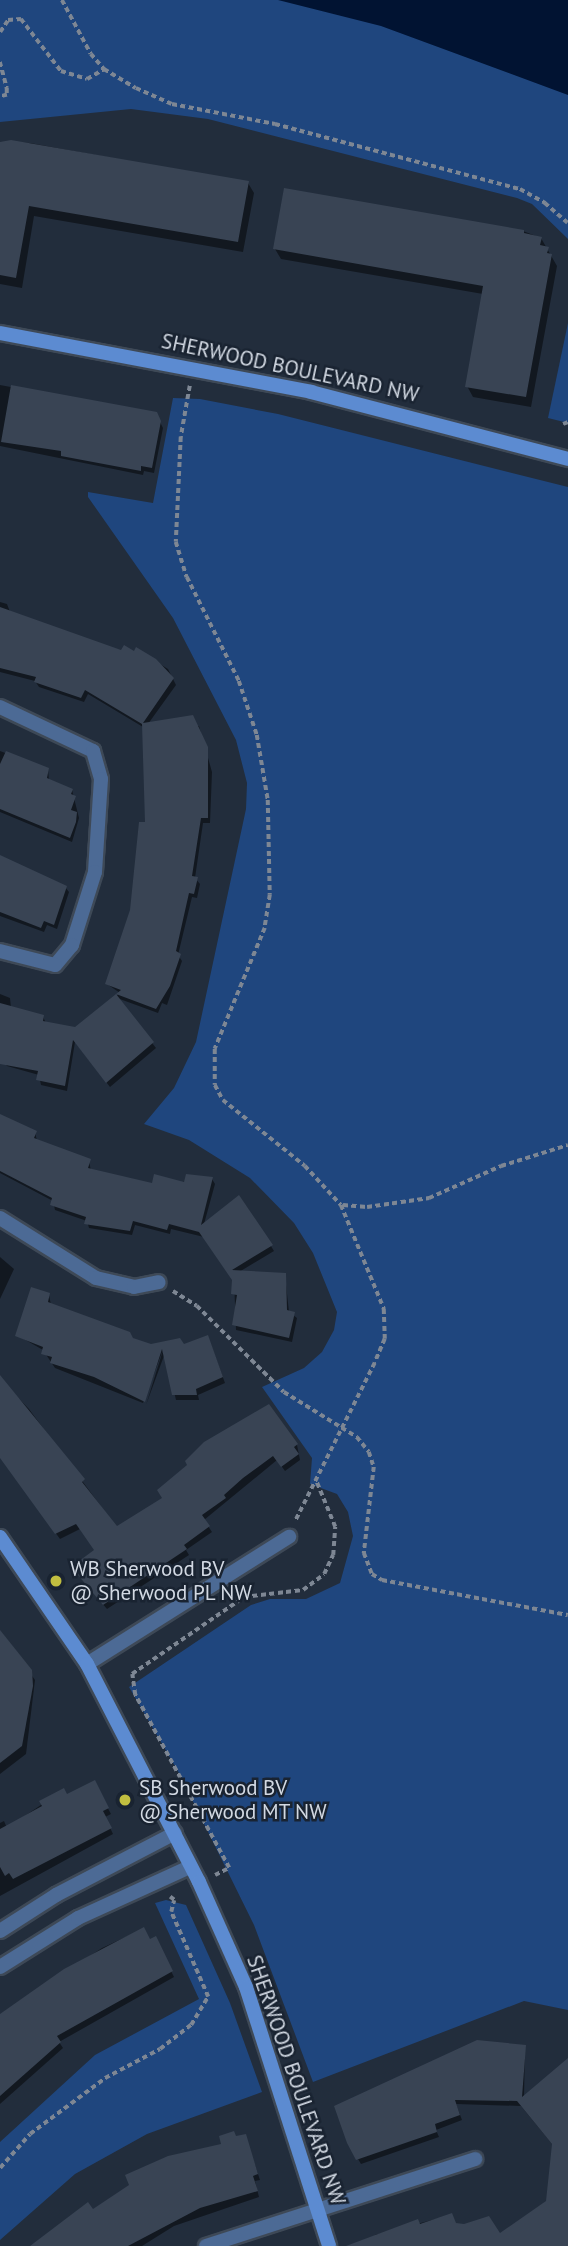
<!DOCTYPE html>
<html>
<head>
<meta charset="utf-8">
<style>
  body { margin:0 }
  #map { position:relative; width:568px; height:2246px; overflow:hidden; background:#222d3c; font-family:"PT Sans",sans-serif }
  div>[style] { position:absolute }
  .green>* { inset:0; background:#1f467e }
  .water>* { inset:0; background:#011332 }
  .shadow>* { inset:0; background:#0007 }
  .building>* { inset:0; background:#394454 }
  .path>* { height:3.5px; margin-top:-1.75px; transform-origin:0; background:repeating-linear-gradient(90deg,#7e8794 0 5px,transparent 0 8.5px) }
  .roads { filter:drop-shadow(2px 0 #3e4957) drop-shadow(-2px 0 #3e4957) drop-shadow(0 2px #3e4957) drop-shadow(0 -2px #3e4957) }
  .street>* { height:14px; margin:-7px; padding:0 7px; transform-origin:7px; border-radius:7px; background:#4c6a95 }
  .secondary>* { height:14px; margin:-7px; padding:0 7px; transform-origin:7px; border-radius:7px; background:#5c8bd1 }
  .dots>* { width:19px; height:19px; translate:-50% -50%; box-sizing:border-box; border:4px solid #192331; border-radius:50% }
  span { translate:-50% -50%; white-space:nowrap; text-align:center; line-height:1.15; -webkit-text-stroke:5px #192331; paint-order:stroke }
  .street-label { font-size:21px; color:#d2d9e3 }
  .poi-label { font-size:21px; color:#d2d9e3 }
  .left { translate:0 -50%; text-align:left }
</style>
</head>
<body>
<div id="map">
  <div class="green">
    <i style="clip-path:polygon(0 0,568px 0,568px 239px,532px 204px,517px 198px,208px 119px,131px 109px,0 122px)"></i>
    <i style="clip-path:polygon(568px 323px,568px 423px,548px 418px)"></i>
    <i style="clip-path:polygon(173px 398px,200px 399px,278px 414px,568px 487px,568px 2010px,524px 2001px,313px 2082px,254px 1925px,179px 1773px,129px 1687px,251px 1605px,270px 1599px,306px 1599px,340px 1583px,353px 1536px,348px 1512px,337px 1494px,310px 1484px,312px 1458px,262px 1387px,304px 1368px,322px 1352px,334px 1330px,337px 1312px,313px 1253px,294px 1223px,250px 1178px,189px 1140px,144px 1124px,174px 1088px,196px 1042px,246px 809px,247px 783px,236px 740px,173px 618px,88px 497px,88px 492px,153px 503px)"></i>
    <i style="clip-path:polygon(166px 1900px,186px 1905px,230px 2003px,262px 2092px,147px 2134px,75px 2174px,0 2240px,0 2142px,95px 2055px,199px 1999px,155px 1903px)"></i>
  </div>
  <div class="water">
    <i style="clip-path:polygon(278px 0,568px 0,568px 95px,381px 26px)"></i>
  </div>
  <div class="shadow">
    <i style="clip-path:polygon(0 142px,30px 143px,248px 183px,254px 193px,243px 252px,34px 216px,22px 288px,0 284px)"></i>
    <i style="clip-path:polygon(523px 231px,541px 238px,557px 266px,531px 407px,473px 397px,467px 386px,483px 294px,281px 259px,275px 249px)"></i>
    <i style="clip-path:polygon(0 385px,156px 414px,163px 428px,154px 473px,144px 471px,143px 475px,0 446px)"></i>
    <i style="clip-path:polygon(0 602px,7px 604px,10px 612px,81px 639px,134px 654px,137px 650px,168px 669px,176px 685px,148px 724px,199px 726px,212px 772px,210px 823px,203px 823px,195px 878px,200px 884px,197px 898px,192px 897px,178px 955px,182px 961px,167px 1005px,162px 1003px,158px 1013px,117px 998px,156px 1048px,110px 1087px,75px 1042px,67px 1091px,41px 1085px,39px 1075px,7px 1066px,0 1057px,0 994px,10px 998px,11px 1008px,43px 1017px,46px 1023px,76px 1029px,120px 993px,107px 984px,132px 911px,147px 824px,143px 727px,88px 694px,84px 702px,39px 687px,35px 681px,0 672px)"></i>
    <i style="clip-path:polygon(0 751px,48px 769px,49px 781px,72px 790px,79px 818px,72px 842px,0 812px)"></i>
    <i style="clip-path:polygon(0 857px,65px 887px,69px 892px,57px 929px,47px 925px,44px 932px,0 916px)"></i>
    <i style="clip-path:polygon(0 1116px,35px 1132px,37px 1141px,89px 1161px,91px 1171px,153px 1185px,212px 1179px,215px 1184px,204px 1224px,246px 1206px,274px 1251px,239px 1272px,285px 1275px,289px 1312px,297px 1318px,292px 1342px,236px 1330px,234px 1280px,204px 1237px,171px 1229px,170px 1234px,135px 1225px,132px 1235px,89px 1228px,87px 1221px,55px 1210px,53px 1201px,0 1173px)"></i>
    <i style="clip-path:polygon(0 1257px,14px 1269px,0 1299px)"></i>
    <i style="clip-path:polygon(49px 1295px,51px 1305px,151px 1346px,183px 1346px,208px 1337px,225px 1383px,198px 1395px,199px 1400px,176px 1400px,165px 1353px,146px 1405px,164px 1347px,143px 1403px,55px 1368px,43px 1350px,17px 1335px)"></i>
    <i style="clip-path:polygon(0 1379px,29px 1409px,117px 1528px,164px 1499px,268px 1406px,297px 1445px,300px 1460px,285px 1471px,277px 1460px,204px 1520px,212px 1532px,186px 1550px,189px 1555px,107px 1609px,76px 1573px,96px 1551px,80px 1529px,60px 1539px,0 1456px)"></i>
    <i style="clip-path:polygon(0 1631px,35px 1680px,26px 1754px,0 1774px)"></i>
    <i style="clip-path:polygon(94px 1783px,111px 1814px,105px 1817px,113px 1834px,0 1896px,0 1823px,4px 1821px,7px 1828px,63px 1790px,67px 1797px)"></i>
    <i style="clip-path:polygon(143px 1929px,150px 1941px,155px 1939px,174px 1977px,59px 2042px,63px 2048px,0 2104px,0 2016px,102px 1948px)"></i>
    <i style="clip-path:polygon(525px 2046px,524px 2097px,568px 2067px,568px 2246px,377px 2246px,375px 2235px,451px 2215px,456px 2225px,500px 2235px,548px 2202px,553px 2145px,521px 2106px,456px 2104px,462px 2120px,436px 2130px,439px 2137px,361px 2164px,358px 2159px)"></i>
    <i style="clip-path:polygon(245px 2135px,260px 2180px,255px 2181px,259px 2197px,174px 2226px,142px 2246px,34px 2246px)"></i>
  </div>
  <div class="building">
    <i style="clip-path:polygon(11px 140px,249px 181px,238px 242px,29px 206px,16px 278px,0 275px,0 142px)"></i>
    <i style="clip-path:polygon(284px 188px,524px 230px,524px 233px,542px 237px,540px 245px,549px 247px,547px 253px,552px 254px,526px 397px,465px 387px,483px 286px,273px 249px)"></i>
    <i style="clip-path:polygon(11px 385px,157px 412px,161px 421px,152px 468px,141px 466px,141px 471px,61px 456px,61px 451px,1px 442px)"></i>
    <i style="clip-path:polygon(0 607px,121px 650px,124px 645px,134px 651px,136px 647px,156px 659px,174px 678px,143px 723px,193px 715px,208px 747px,208px 818px,201px 818px,192px 876px,198px 877px,194px 894px,189px 893px,176px 951px,181px 954px,170px 986px,156px 1009px,116px 994px,154px 1042px,106px 1083px,73px 1040px,65px 1086px,36px 1080px,38px 1071px,0 1064px,0 1003px,44px 1015px,43px 1021px,75px 1027px,121px 990px,105px 984px,130px 910px,139px 822px,145px 822px,142px 724px,85px 690px,81px 698px,34px 682px,36px 677px,0 668px)"></i>
    <i style="clip-path:polygon(6px 751px,49px 768px,47px 778px,73px 789px,71px 794px,76px 796px,71px 810px,77px 812px,76px 822px,70px 838px,0 809px,0 764px)"></i>
    <i style="clip-path:polygon(0 855px,67px 886px,54px 925px,44px 921px,41px 928px,0 912px)"></i>
    <i style="clip-path:polygon(0 1114px,37px 1131px,34px 1138px,91px 1159px,88px 1168px,152px 1183px,154px 1174px,184px 1182px,186px 1174px,213px 1177px,201px 1225px,239px 1195px,273px 1245px,232px 1270px,286px 1273px,287px 1310px,295px 1312px,289px 1338px,232px 1325px,237px 1295px,231px 1294px,232px 1280px,199px 1232px,169px 1224px,167px 1230px,133px 1221px,130px 1231px,84px 1224px,86px 1217px,50px 1205px,52px 1198px,0 1171px)"></i>
    <i style="clip-path:polygon(31px 1287px,50px 1293px,48px 1302px,130px 1332px,133px 1338px,151px 1344px,180px 1338px,184px 1344px,208px 1335px,223px 1377px,196px 1389px,197px 1395px,172px 1395px,162px 1349px,145px 1402px,94px 1377px,50px 1363px,52px 1357px,41px 1354px,43px 1347px,15px 1336px)"></i>
    <i style="clip-path:polygon(0 1375px,85px 1479px,82px 1482px,117px 1526px,162px 1498px,157px 1490px,187px 1465px,185px 1461px,204px 1442px,269px 1404px,298px 1444px,294px 1447px,299px 1454px,281px 1467px,273px 1456px,243px 1478px,224px 1495px,226px 1498px,202px 1515px,210px 1526px,184px 1545px,187px 1549px,103px 1605px,71px 1567px,94px 1550px,76px 1524px,55px 1534px,0 1458px)"></i>
    <i style="clip-path:polygon(0 1630px,32px 1670px,33px 1686px,22px 1746px,0 1763px)"></i>
    <i style="clip-path:polygon(95px 1780px,109px 1808px,103px 1811px,112px 1828px,13px 1879px,9px 1873px,5px 1876px,0 1867px,0 1829px,42px 1806px,39px 1801px,64px 1788px,67px 1794px)"></i>
    <i style="clip-path:polygon(144px 1927px,150px 1939px,156px 1936px,158px 1940px,173px 1971px,57px 2036px,61px 2042px,0 2096px,0 2014px,64px 1969px)"></i>
    <i style="clip-path:polygon(477px 2040px,526px 2045px,522px 2097px,568px 2058px,568px 2246px,346px 2246px,418px 2219px,420px 2224px,452px 2213px,456px 2223px,464px 2224px,489px 2216px,500px 2233px,546px 2201px,552px 2144px,517px 2101px,455px 2100px,460px 2115px,435px 2124px,437px 2132px,356px 2160px,347px 2143px,334px 2106px)"></i>
    <i style="clip-path:polygon(234px 2131px,236px 2136px,246px 2134px,258px 2174px,253px 2176px,258px 2191px,200px 2208px,128px 2246px,30px 2246px,88px 2202px,93px 2209px,129px 2185px,125px 2175px,168px 2156px,221px 2144px,219px 2136px)"></i>
  </div>
  <div class="path">
    <i style="left:62px;top:0;width:61px;rotate:61.8deg"></i>
    <i style="left:91px;top:54px;width:20px;rotate:49deg"></i>
    <i style="left:104px;top:69px;width:37px;rotate:31deg"></i>
    <i style="left:136px;top:88px;width:39px;rotate:24deg"></i>
    <i style="left:172px;top:104px;width:105px;rotate:11deg"></i>
    <i style="left:275px;top:124px;width:253px;rotate:14.9deg"></i>
    <i style="left:520px;top:189px;width:29px;rotate:29deg"></i>
    <i style="left:545px;top:203px;width:30px;rotate:41deg"></i>
    <i style="left:0;top:32px;width:14px;rotate:-56deg"></i>
    <i style="left:8px;top:20px;width:13px;rotate:-4deg"></i>
    <i style="left:21px;top:19px;width:66px;rotate:52.4deg"></i>
    <i style="left:61px;top:71px;width:27px;rotate:17deg"></i>
    <i style="left:87px;top:79px;width:20px;rotate:-30deg"></i>
    <i style="left:0;top:62px;width:27px;rotate:75deg"></i>
    <i style="left:7px;top:88px;width:7px;rotate:90deg"></i>
    <i style="left:7px;top:95px;width:7px;rotate:164deg"></i>
    <i style="left:190px;top:386px;width:52px;rotate:100deg"></i>
    <i style="left:181px;top:437px;width:105px;rotate:92.7deg"></i>
    <i style="left:176px;top:542px;width:37px;rotate:73deg"></i>
    <i style="left:187px;top:577px;width:116px;rotate:63.4deg"></i>
    <i style="left:239px;top:681px;width:57px;rotate:71.6deg"></i>
    <i style="left:257px;top:735px;width:66px;rotate:80.4deg"></i>
    <i style="left:268px;top:800px;width:95px;rotate:88.8deg"></i>
    <i style="left:270px;top:895px;width:33px;rotate:99deg"></i>
    <i style="left:265px;top:928px;width:131px;rotate:112.5deg"></i>
    <i style="left:215px;top:1049px;width:36px;rotate:90deg"></i>
    <i style="left:215px;top:1085px;width:17px;rotate:62deg"></i>
    <i style="left:223px;top:1100px;width:105px;rotate:38.8deg"></i>
    <i style="left:305px;top:1166px;width:53px;rotate:47.3deg"></i>
    <i style="left:341px;top:1205px;width:113px;rotate:67.5deg"></i>
    <i style="left:384px;top:1309px;width:30px;rotate:88deg"></i>
    <i style="left:385px;top:1339px;width:26px;rotate:113deg"></i>
    <i style="left:375px;top:1363px;width:178px;rotate:116.7deg"></i>
    <i style="left:563px;top:424px;width:5px;rotate:-22deg"></i>
    <i style="left:343px;top:1205px;width:24px;rotate:5deg"></i>
    <i style="left:367px;top:1207px;width:63px;rotate:-8.3deg"></i>
    <i style="left:429px;top:1198px;width:79px;rotate:-24deg"></i>
    <i style="left:501px;top:1166px;width:70px;rotate:-17.4deg"></i>
    <i style="left:173px;top:1291px;width:28px;rotate:32deg"></i>
    <i style="left:197px;top:1306px;width:122px;rotate:44.7deg"></i>
    <i style="left:284px;top:1392px;width:86px;rotate:31.7deg"></i>
    <i style="left:357px;top:1437px;width:19px;rotate:51deg"></i>
    <i style="left:369px;top:1452px;width:16px;rotate:72deg"></i>
    <i style="left:374px;top:1467px;width:87px;rotate:96.6deg"></i>
    <i style="left:364px;top:1553px;width:22px;rotate:69deg"></i>
    <i style="left:372px;top:1574px;width:12px;rotate:31deg"></i>
    <i style="left:382px;top:1580px;width:189px;rotate:10.7deg"></i>
    <i style="left:215px;top:1875px;width:16px;rotate:-27deg"></i>
    <i style="left:229px;top:1868px;width:197px;rotate:-118.5deg"></i>
    <i style="left:135px;top:1695px;width:21px;rotate:-98deg"></i>
    <i style="left:132px;top:1674px;width:136px;rotate:-34.5deg"></i>
    <i style="left:244px;top:1597px;width:59px;rotate:-6.8deg"></i>
    <i style="left:303px;top:1590px;width:26px;rotate:-37deg"></i>
    <i style="left:324px;top:1574px;width:21px;rotate:-65deg"></i>
    <i style="left:333px;top:1555px;width:28px;rotate:-86deg"></i>
    <i style="left:335px;top:1527px;width:50px;rotate:-112.4deg"></i>
    <i style="left:0;top:2168px;width:45px;rotate:-48.6deg"></i>
    <i style="left:30px;top:2134px;width:94px;rotate:-36.7deg"></i>
    <i style="left:105px;top:2078px;width:62px;rotate:-27.8deg"></i>
    <i style="left:160px;top:2049px;width:39px;rotate:-38deg"></i>
    <i style="left:191px;top:2025px;width:33px;rotate:-59deg"></i>
    <i style="left:208px;top:1997px;width:93px;rotate:-113.5deg"></i>
    <i style="left:171px;top:1912px;width:12px;rotate:-76deg"></i>
    <i style="left:174px;top:1900px;width:5px;rotate:-143deg"></i>
  </div>
  <div class="roads">
    <div class="street">
      <i style="left:0;top:707px;width:103px;rotate:25.3deg"></i>
      <i style="left:93px;top:751px;width:29px;rotate:74deg"></i>
      <i style="left:101px;top:779px;width:93px;rotate:93.7deg"></i>
      <i style="left:95px;top:872px;width:77px;rotate:107.5deg"></i>
      <i style="left:72px;top:945px;width:26px;rotate:130deg"></i>
      <i style="left:55px;top:965px;width:57px;rotate:-165.7deg"></i>
      <i style="left:0;top:1218px;width:113px;rotate:32deg"></i>
      <i style="left:96px;top:1278px;width:39px;rotate:13deg"></i>
      <i style="left:134px;top:1287px;width:25px;rotate:-11deg"></i>
      <i style="left:87px;top:1664px;width:239px;rotate:-32.2deg"></i>
      <i style="left:0;top:1931px;width:67px;rotate:-32.7deg"></i>
      <i style="left:56px;top:1895px;width:134px;rotate:-27.5deg"></i>
      <i style="left:0;top:1967px;width:92px;rotate:-32.1deg"></i>
      <i style="left:78px;top:1918px;width:123px;rotate:-24.5deg"></i>
      <i style="left:206px;top:2246px;width:283px;rotate:-17.9deg"></i>
    </div>
    <div class="secondary">
      <i style="left:0;top:333px;width:317px;rotate:10.7deg"></i>
      <i style="left:311px;top:392px;width:266px;rotate:14.6deg"></i>
      <i style="left:0;top:1537px;width:154px;rotate:55.6deg"></i>
      <i style="left:87px;top:1664px;width:245px;rotate:62.8deg"></i>
      <i style="left:199px;top:1882px;width:115px;rotate:65.9deg"></i>
      <i style="left:246px;top:1987px;width:272px;rotate:72.2deg"></i>
    </div>
  </div>
  <div class="dots">
    <i style="left:56px;top:1581px;background:#c1be40"></i>
    <i style="left:125px;top:1800px;background:#c1be40"></i>
  </div>
  <div class="street-label">
    <span style="left:290px;top:368px;rotate:12deg">SHERWOOD BOULEVARD NW</span>
    <span style="left:296px;top:2080px;rotate:71deg">SHERWOOD BOULEVARD NW</span>
  </div>
  <div class="poi-label">
    <span class="left" style="left:70px;top:1581px">WB Sherwood BV<br>@ Sherwood PL NW</span>
    <span class="left" style="left:139px;top:1800px">SB Sherwood BV<br>@ Sherwood MT NW</span>
  </div>
</div>
</body>
</html>
